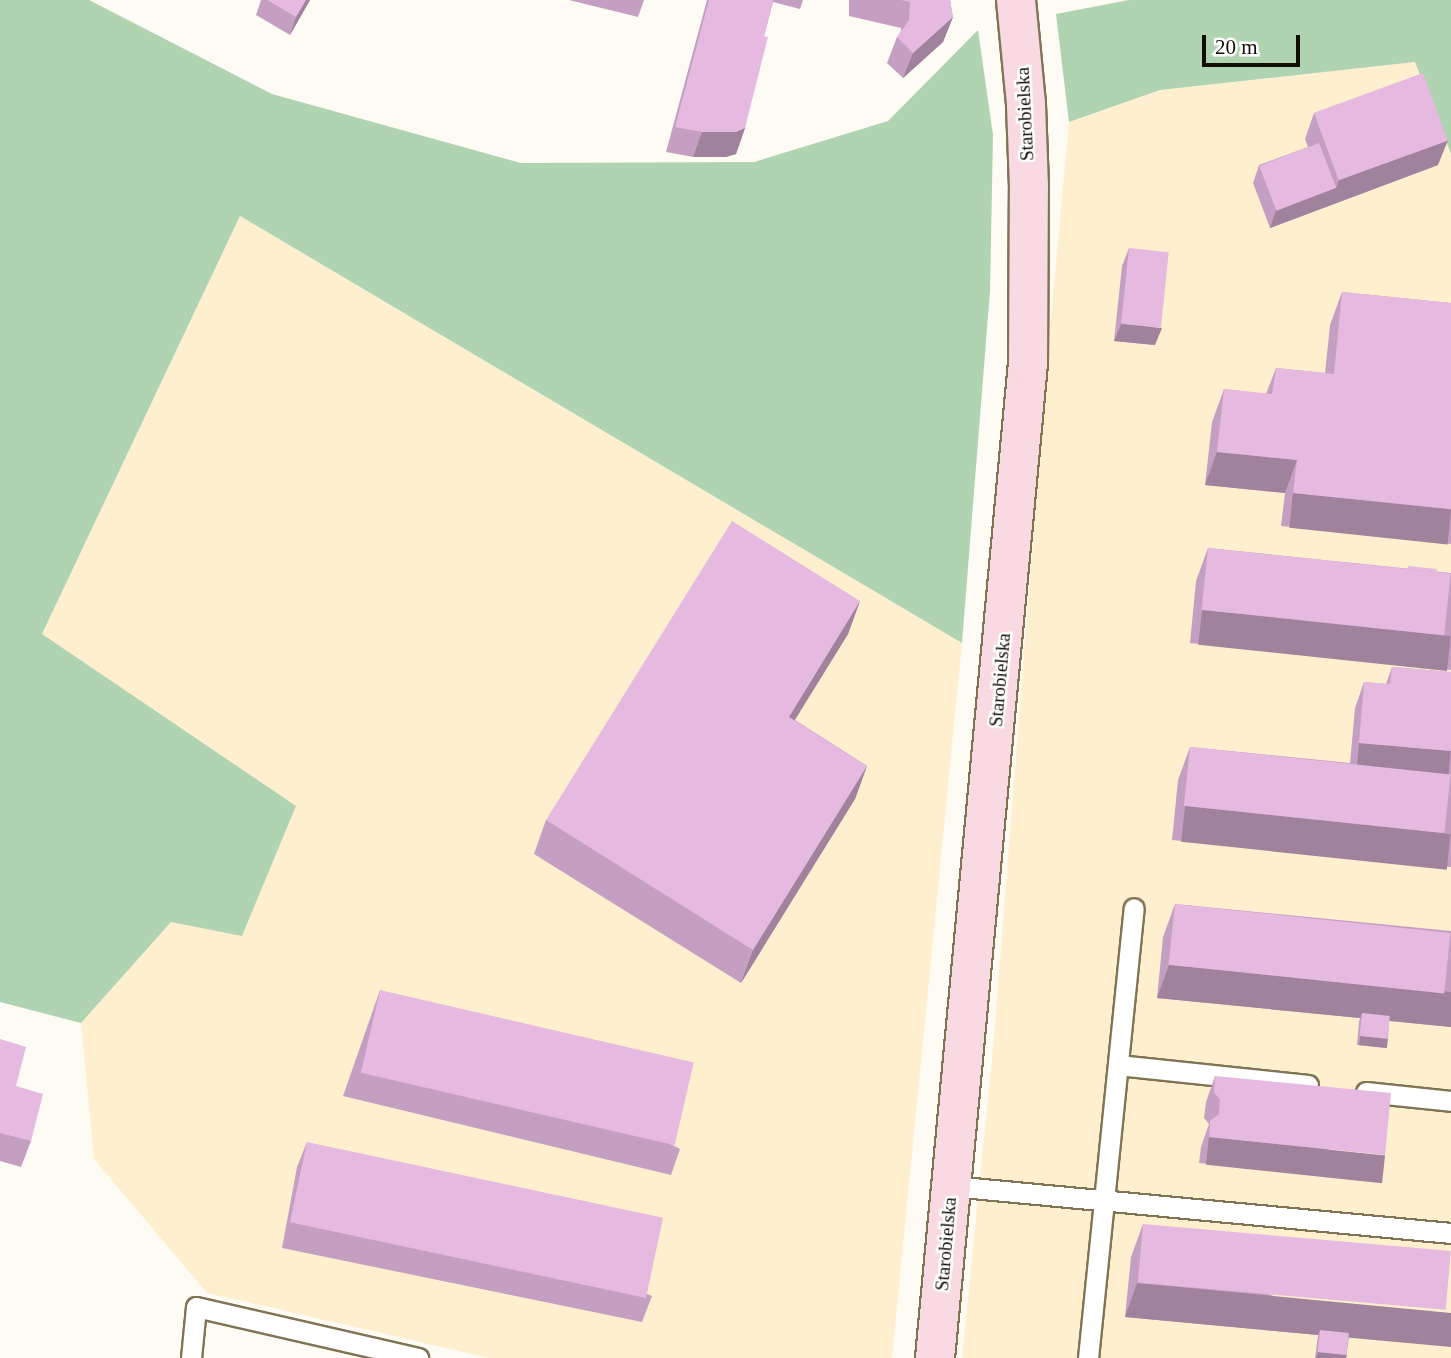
<!DOCTYPE html>
<html>
<head>
<meta charset="utf-8">
<style>
  body { margin:0 }
  #map { position:relative; width:1451px; height:1358px; overflow:hidden; background:#fefbf4; font-family:"Times New Roman",serif }
  div>[style] { position:absolute }
  .built>* { inset:0; background:#fef0cf }
  .green>* { inset:0; background:#b0d4b1 }
  .roads { filter:drop-shadow(2px 0 #817455) drop-shadow(-2px 0 #817455) drop-shadow(0 2px #817455) drop-shadow(0 -2px #817455) }
  .lane>* { height:19px; margin:-9.5px; padding:0 9.5px; transform-origin:9.5px; border-radius:9.5px; background:#fff }
  .secondary>* { height:38px; margin:-19px; padding:0 19px; transform-origin:19px; border-radius:19px; background:#f9d9e2 }
  .wall>* { inset:0; background:#c59fc1 }
  .shaded-wall>* { inset:0; background:#a0829d; transform-origin:0 0 }
  .building>* { inset:0; background:#e5b9e0; transform-origin:0 0 }
  span { translate:-50% -50%; white-space:nowrap; text-align:center; line-height:1.15; -webkit-text-stroke:5px #fff; paint-order:stroke }
  .street-label { font-size:19px; color:#130e04 }
  .scale { position:absolute; left:1202px; top:35px; width:98px; height:32px; box-sizing:border-box; border:4px solid #130e04; border-top:0; padding-left:9px; font-size:21px; line-height:24px; white-space:nowrap; color:#130e04; -webkit-text-stroke:5px #fff; paint-order:stroke }
</style>
</head>
<body>
<div id="map">
  <div class="built">
    <i style="clip-path:polygon(1416px 62px,1451px 154px,1451px 1358px,962px 1358px,993px 1049px,1047px 361px,1069px 122px,1160px 90px)"></i>
    <i style="clip-path:polygon(240px 216px,962px 643px,892px 1358px,489px 1358px,207px 1293px,94px 1159px,81px 1023px,171px 922px,42px 634px)"></i>
  </div>
  <div class="green">
    <i style="clip-path:polygon(0 0,89px 0,272px 94px,521px 163px,754px 162px,888px 121px,978px 30px,993px 135px,990px 291px,962px 643px,240px 216px,42px 634px,296px 806px,242px 936px,171px 922px,81px 1023px,0 1002px)"></i>
    <i style="clip-path:polygon(1129px 0,1451px 0,1451px 154px,1415px 62px,1160px 90px,1069px 122px,1056px 14px)"></i>
  </div>
  <div class="roads">
    <div class="lane">
      <i style="left:1118px;top:1065px;width:191px;rotate:6deg"></i>
      <i style="left:1366px;top:1092px;width:85px;rotate:6deg"></i>
      <i style="left:951px;top:1186px;width:502px;rotate:5.37deg"></i>
      <i style="left:191px;top:1358px;width:51px;rotate:-84.4deg"></i>
      <i style="left:196px;top:1307px;width:228px;rotate:12.9deg"></i>
      <i style="left:1088px;top:1358px;width:452px;rotate:-84.2deg"></i>
    </div>
    <div class="secondary">
      <i style="left:935px;top:1358px;width:999px;rotate:-84.66deg"></i>
      <i style="left:1028px;top:363px;width:176px;rotate:-89.7deg"></i>
      <i style="left:1029px;top:187px;width:83px;rotate:-92.1deg"></i>
      <i style="left:1026px;top:104px;width:104px;rotate:-95.5deg"></i>
    </div>
  </div>
  <div class="wall">
    <i style="clip-path:polygon(261px 0,310px 0,290px 35px,256px 15px)"></i>
    <i style="clip-path:polygon(569px 0,644px 0,638px 17px)"></i>
    <i style="clip-path:polygon(707px 0,803px 0,800px 9px,773px 2px,764px 36px,745px 128px,736px 154px,726px 157px,693px 157px,666px 152px)"></i>
    <i style="clip-path:polygon(849px 0,950px 0,953px 17px,943px 42px,903px 78px,887px 63px,897px 37px,901px 31px,901px 28px,849px 16px)"></i>
    <i style="clip-path:polygon(1314px 113px,1438px 165px,1270px 228px,1253px 183px,1259px 165px,1308px 147px,1305px 139px)"></i>
    <i style="clip-path:polygon(1129px 248px,1155px 345px,1114px 341px,1122px 266px)"></i>
    <i style="clip-path:polygon(1342px 292px,1451px 303px,1451px 544px,1281px 526px,1285px 493px,1205px 485px,1212px 422px,1224px 389px,1266px 394px,1276px 368px,1325px 373px,1330px 325px)"></i>
    <i style="clip-path:polygon(1208px 548px,1451px 573px,1451px 670px,1190px 643px,1196px 581px)"></i>
    <i style="clip-path:polygon(860px 601px,848px 634px,795px 720px,867px 766px,855px 799px,741px 983px,534px 854px,546px 820px)"></i>
    <i style="clip-path:polygon(1392px 667px,1451px 672px,1451px 867px,1172px 840px,1178px 780px,1190px 747px,1350px 763px,1355px 708px,1364px 682px,1386px 684px)"></i>
    <i style="clip-path:polygon(1175px 904px,1451px 931px,1451px 1027px,1389px 1021px,1388px 1039px,1385px 1048px,1357px 1045px,1359px 1022px,1360px 1018px,1157px 998px,1163px 937px)"></i>
    <i style="clip-path:polygon(380px 990px,680px 1149px,671px 1175px,343px 1096px)"></i>
    <i style="clip-path:polygon(0 1039px,16px 1086px,31px 1141px,21px 1167px,0 1161px)"></i>
    <i style="clip-path:polygon(1215px 1076px,1376px 1180px,1199px 1163px,1201px 1147px,1209px 1124px,1204px 1118px,1206px 1102px)"></i>
    <i style="clip-path:polygon(307px 1142px,652px 1296px,642px 1322px,282px 1248px,297px 1167px)"></i>
    <i style="clip-path:polygon(1143px 1224px,1349px 1338px,1346px 1358px,1315px 1358px,1318px 1335px,1125px 1317px,1131px 1257px)"></i>
  </div>
  <div class="shaded-wall">
    <i style="clip-path:polygon(306px 0,310px 0,290px 35px,296px 17px)"></i>
    <i style="clip-path:polygon(953px 17px,943px 42px,903px 78px,913px 53px)"></i>
    <i style="clip-path:polygon(745px 128px,736px 154px,726px 157px,693px 157px,702px 132px)"></i>
    <i style="clip-path:polygon(1448px 140px,1438px 165px,1270px 228px,1276px 210px,1336px 188px,1339px 180px)"></i>
    <i style="clip-path:polygon(1121px 324px,1162px 328px,1155px 345px,1114px 341px)"></i>
    <i style="clip-path:polygon(1217px 452px,1297px 460px,1285px 493px,1205px 485px)"></i>
    <i style="left:1293px;top:493px;width:159px;height:35px;rotate:6deg"></i>
    <i style="clip-path:polygon(860px 601px,848px 634px,776px 750px,789px 717px)"></i>
    <i style="left:1202px;top:610px;width:250px;height:35px;rotate:6deg"></i>
    <i style="left:1359px;top:743px;width:92px;height:28px;rotate:5deg"></i>
    <i style="clip-path:polygon(867px 766px,855px 799px,741px 983px,753px 950px)"></i>
    <i style="left:1185px;top:806px;width:267px;height:36px;rotate:6deg"></i>
    <i style="clip-path:polygon(1169px 965px,1451px 992px,1451px 1027px,1361px 1018px,1362px 1013px,1360px 1018px,1157px 998px)"></i>
    <i style="left:1360px;top:1036px;width:28px;height:9px;rotate:6deg"></i>
    <i style="left:1209px;top:1137px;width:177px;height:28px;rotate:6deg"></i>
    <i style="clip-path:polygon(1137px 1283px,1451px 1313px,1451px 1347px,1320px 1335px,1320px 1330px,1318px 1335px,1125px 1317px)"></i>
    <i style="clip-path:polygon(1318px 1352px,1347px 1355px,1346px 1358px,1316px 1358px)"></i>
  </div>
  <div class="building">
    <i style="clip-path:polygon(267px 0,306px 0,296px 17px)"></i>
    <i style="clip-path:polygon(709px 0,773px 0,764px 36px,768px 37px,745px 128px,736px 132px,702px 132px,675px 127px)"></i>
    <i style="clip-path:polygon(901px 0,950px 0,953px 17px,913px 53px,897px 37px,909px 20px,910px 2px)"></i>
    <i style="left:1423px;top:73px;width:72px;height:116px;rotate:70deg"></i>
    <i style="left:1319px;top:143px;width:48px;height:64px;rotate:69deg"></i>
    <i style="left:1129px;top:248px;width:40px;height:76px;rotate:6deg"></i>
    <i style="clip-path:polygon(1342px 292px,1451px 303px,1451px 509px,1293px 493px,1297px 460px,1217px 452px,1224px 389px,1272px 394px,1276px 368px,1334px 374px)"></i>
    <i style="clip-path:polygon(732px 521px,860px 601px,789px 717px,867px 766px,753px 950px,546px 820px)"></i>
    <i style="left:1208px;top:548px;width:244px;height:62px;rotate:6deg"></i>
    <i style="left:1408px;top:566px;width:29px;height:3px;rotate:6deg"></i>
    <i style="clip-path:polygon(1392px 667px,1451px 672px,1451px 751px,1359px 743px,1364px 682px,1390px 684px)"></i>
    <i style="left:1190px;top:747px;width:262px;height:59px;rotate:6deg"></i>
    <i style="left:1175px;top:904px;width:277px;height:61px;rotate:6deg"></i>
    <i style="left:380px;top:990px;width:322px;height:85px;rotate:13deg"></i>
    <i style="left:1362px;top:1013px;width:28px;height:23px;rotate:6deg"></i>
    <i style="clip-path:polygon(0 1039px,26px 1047px,16px 1086px,43px 1094px,31px 1141px,0 1133px)"></i>
    <i style="clip-path:polygon(1215px 1076px,1391px 1093px,1385px 1155px,1209px 1137px,1210px 1121px,1219px 1114px,1220px 1100px,1214px 1092px)"></i>
    <i style="left:307px;top:1142px;width:364px;height:82px;rotate:12deg"></i>
    <i style="left:1143px;top:1224px;width:309px;height:59px;rotate:5deg"></i>
    <i style="left:1320px;top:1330px;width:29px;height:22px;rotate:6deg"></i>
  </div>
  <div class="street-label">
    <span style="left:1025px;top:114px;rotate:-93deg">Starobielska</span>
    <span style="left:1000px;top:680px;rotate:-85deg">Starobielska</span>
    <span style="left:946px;top:1244px;rotate:-85deg">Starobielska</span>
  </div>
  <div class="scale">20 m</div>
</div>
</body>
</html>
